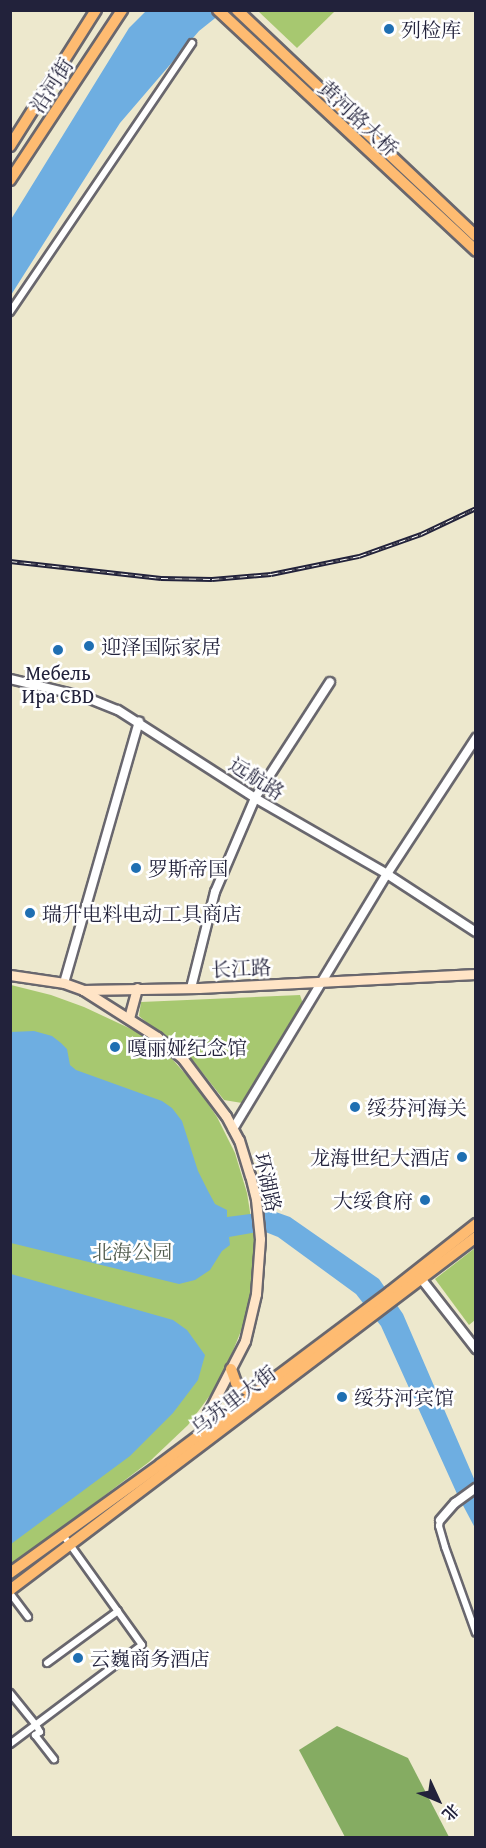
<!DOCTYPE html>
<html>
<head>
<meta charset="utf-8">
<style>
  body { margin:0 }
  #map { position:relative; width:486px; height:1848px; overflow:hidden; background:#ede8cd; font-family:"Gentium Book Plus","Noto Serif SC",serif }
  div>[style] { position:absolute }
  .green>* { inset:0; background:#a7c870 }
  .forest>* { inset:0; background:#85ac62 }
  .water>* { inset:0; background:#6eaee1 }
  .roads { filter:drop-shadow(2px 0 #69676e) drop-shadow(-2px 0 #69676e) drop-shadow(0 2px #69676e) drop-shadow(0 -2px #69676e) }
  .minor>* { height:6px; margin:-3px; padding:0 3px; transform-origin:3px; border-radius:3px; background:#fff }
  .tertiary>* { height:8px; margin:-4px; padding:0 4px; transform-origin:4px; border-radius:4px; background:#fff }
  .secondary>* { height:9px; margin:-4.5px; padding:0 4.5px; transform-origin:4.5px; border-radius:4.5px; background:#ffe4c6 }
  .primary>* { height:10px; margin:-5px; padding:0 5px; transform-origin:5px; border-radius:5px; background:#febb71 }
  .trunk>* { height:10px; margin:-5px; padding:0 5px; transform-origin:5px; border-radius:5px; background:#febb71 }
  .rail>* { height:4.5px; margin-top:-2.25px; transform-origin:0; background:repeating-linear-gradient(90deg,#fff 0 7px,#22223b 0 14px); box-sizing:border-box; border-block:2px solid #22223b }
  .dots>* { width:16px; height:16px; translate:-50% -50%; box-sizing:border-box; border:3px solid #fff; border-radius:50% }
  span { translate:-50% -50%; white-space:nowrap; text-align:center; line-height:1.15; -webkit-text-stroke:5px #fff; paint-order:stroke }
  .poi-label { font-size:20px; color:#22223b }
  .left { translate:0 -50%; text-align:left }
  .right { translate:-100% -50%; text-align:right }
  .street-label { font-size:20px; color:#22223b }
  .park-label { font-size:20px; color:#515c4e }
  .frame { position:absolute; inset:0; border:12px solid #22223b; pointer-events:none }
  .north { position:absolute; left:408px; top:1770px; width:60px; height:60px; -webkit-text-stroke:4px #fff; paint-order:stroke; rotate:134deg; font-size:16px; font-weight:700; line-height:24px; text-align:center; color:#22223b }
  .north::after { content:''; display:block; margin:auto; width:21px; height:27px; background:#22223b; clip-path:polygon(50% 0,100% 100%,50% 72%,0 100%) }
</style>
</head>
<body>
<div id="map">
  <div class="green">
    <i style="clip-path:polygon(258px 11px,335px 11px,297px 48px)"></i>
    <i style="clip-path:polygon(11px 985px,51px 995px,84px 1007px,144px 1035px,173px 1060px,196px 1086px,217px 1117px,235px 1153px,247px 1193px,255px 1244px,250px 1296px,243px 1326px,226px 1368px,211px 1394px,188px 1425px,149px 1462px,11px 1566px)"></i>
    <i style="clip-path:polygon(300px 995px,304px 1007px,242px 1103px,224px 1100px,194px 1062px,139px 1016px,141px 1002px)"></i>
    <i style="clip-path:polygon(475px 1248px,475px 1320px,469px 1325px,435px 1279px)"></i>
  </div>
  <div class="forest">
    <i style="clip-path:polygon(337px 1726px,408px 1758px,449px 1837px,345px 1837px,299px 1750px)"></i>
  </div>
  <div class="water">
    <i style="clip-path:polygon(146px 11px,224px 11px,199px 31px,120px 123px,11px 295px,10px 221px,129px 28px)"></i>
    <i style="clip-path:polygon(34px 1031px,52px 1036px,61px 1043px,67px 1049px,70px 1065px,76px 1070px,162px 1101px,172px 1108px,182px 1121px,198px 1171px,208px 1191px,215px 1204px,227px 1210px,227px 1217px,273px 1211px,290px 1217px,379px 1279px,403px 1314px,475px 1481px,475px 1528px,458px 1496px,381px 1326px,356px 1294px,278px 1237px,263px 1231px,229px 1237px,230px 1245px,222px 1251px,210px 1270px,195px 1280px,179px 1284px,11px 1243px,10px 1032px)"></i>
    <i style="clip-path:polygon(11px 1274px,173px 1320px,187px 1330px,205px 1355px,198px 1380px,173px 1413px,130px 1456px,11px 1544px)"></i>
  </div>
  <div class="roads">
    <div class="minor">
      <i style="left:10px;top:312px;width:325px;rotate:-55.9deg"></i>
      <i style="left:440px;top:1520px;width:6px;rotate:99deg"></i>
      <i style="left:439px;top:1526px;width:22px;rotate:74deg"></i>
      <i style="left:445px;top:1547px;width:91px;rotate:70.2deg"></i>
      <i style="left:10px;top:1593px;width:30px;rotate:53deg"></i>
      <i style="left:47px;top:1663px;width:88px;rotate:-36.2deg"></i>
      <i style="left:10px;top:1693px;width:41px;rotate:50.9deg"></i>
      <i style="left:36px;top:1725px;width:8px;rotate:60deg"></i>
      <i style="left:40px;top:1732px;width:6px;rotate:149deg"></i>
      <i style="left:35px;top:1735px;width:31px;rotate:52deg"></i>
      <i style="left:10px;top:1744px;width:165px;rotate:-36.9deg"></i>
      <i style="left:142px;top:1645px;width:135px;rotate:-125.7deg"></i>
    </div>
    <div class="tertiary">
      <i style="left:10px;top:679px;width:77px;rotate:13.5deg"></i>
      <i style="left:85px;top:697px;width:35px;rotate:22deg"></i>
      <i style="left:118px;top:710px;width:163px;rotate:32.7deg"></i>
      <i style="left:255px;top:798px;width:152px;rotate:29.9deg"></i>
      <i style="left:387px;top:874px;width:106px;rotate:33.1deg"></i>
      <i style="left:64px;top:983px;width:272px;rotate:-74deg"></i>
      <i style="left:191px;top:988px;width:99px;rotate:-76deg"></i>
      <i style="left:215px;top:892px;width:102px;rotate:-66.9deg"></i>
      <i style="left:255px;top:798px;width:138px;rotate:-57.1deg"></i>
      <i style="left:233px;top:1129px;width:298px;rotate:-58.9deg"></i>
      <i style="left:387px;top:874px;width:163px;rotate:-56.8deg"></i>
      <i style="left:419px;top:1276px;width:93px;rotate:52deg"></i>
      <i style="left:440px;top:1520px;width:23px;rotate:-49deg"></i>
      <i style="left:455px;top:1503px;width:26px;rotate:-36deg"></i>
    </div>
    <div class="secondary">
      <i style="left:10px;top:975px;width:55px;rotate:8.4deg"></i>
      <i style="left:64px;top:983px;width:20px;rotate:20deg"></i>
      <i style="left:83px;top:990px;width:116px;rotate:-1deg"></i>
      <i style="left:199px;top:988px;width:277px;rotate:-2.9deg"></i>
      <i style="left:83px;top:990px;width:88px;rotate:32.4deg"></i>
      <i style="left:157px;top:1037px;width:34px;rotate:40deg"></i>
      <i style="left:183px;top:1059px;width:71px;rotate:53deg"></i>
      <i style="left:226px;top:1116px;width:27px;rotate:62deg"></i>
      <i style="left:239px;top:1140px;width:37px;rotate:73deg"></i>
      <i style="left:250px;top:1175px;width:25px;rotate:76deg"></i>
      <i style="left:256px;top:1199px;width:40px;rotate:84.3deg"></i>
      <i style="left:260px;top:1239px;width:55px;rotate:94.2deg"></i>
      <i style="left:256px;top:1294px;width:48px;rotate:103.2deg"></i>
      <i style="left:245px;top:1341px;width:81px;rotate:117.2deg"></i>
      <i style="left:208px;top:1413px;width:21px;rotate:98deg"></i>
      <i style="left:129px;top:1018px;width:31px;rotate:-75deg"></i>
    </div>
    <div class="primary">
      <i style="left:10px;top:146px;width:161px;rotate:-57.7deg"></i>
      <i style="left:10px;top:180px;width:204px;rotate:-56.6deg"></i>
    </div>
    <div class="trunk">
      <i style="left:218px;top:10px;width:353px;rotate:43deg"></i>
      <i style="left:237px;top:10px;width:329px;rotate:43.4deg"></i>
      <i style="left:231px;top:1369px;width:15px;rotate:70deg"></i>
      <i style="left:236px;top:1383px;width:20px;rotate:33deg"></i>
      <i style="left:10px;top:1573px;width:186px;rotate:-35.8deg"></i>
      <i style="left:161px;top:1464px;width:286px;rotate:-36.9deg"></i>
      <i style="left:390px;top:1292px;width:110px;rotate:-38.3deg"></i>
      <i style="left:10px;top:1590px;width:585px;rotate:-37.14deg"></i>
    </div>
  </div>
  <div class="rail">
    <i style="left:10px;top:561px;width:152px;rotate:6.4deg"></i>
    <i style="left:161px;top:578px;width:51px;rotate:1.1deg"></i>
    <i style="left:212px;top:579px;width:59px;rotate:-4.8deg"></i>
    <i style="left:271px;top:574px;width:90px;rotate:-11.6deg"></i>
    <i style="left:359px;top:556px;width:66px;rotate:-19.5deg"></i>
    <i style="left:421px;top:534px;width:61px;rotate:-25.3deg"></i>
  </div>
  <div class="dots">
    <i style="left:389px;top:29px;background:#1f6fb2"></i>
    <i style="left:89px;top:646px;background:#1f6fb2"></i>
    <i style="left:58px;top:650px;background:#1f6fb2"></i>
    <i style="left:136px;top:868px;background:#1f6fb2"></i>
    <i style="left:30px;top:913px;background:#1f6fb2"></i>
    <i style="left:115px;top:1047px;background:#1f6fb2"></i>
    <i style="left:355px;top:1107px;background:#1f6fb2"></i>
    <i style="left:462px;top:1157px;background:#1f6fb2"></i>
    <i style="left:425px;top:1200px;background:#1f6fb2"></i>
    <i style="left:342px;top:1397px;background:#1f6fb2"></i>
    <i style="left:78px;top:1658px;background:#1f6fb2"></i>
  </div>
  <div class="poi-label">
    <span class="left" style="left:401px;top:29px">列检库</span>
    <span class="left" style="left:101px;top:646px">迎泽国际家居</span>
    <span style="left:58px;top:684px">Мебель<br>Ира CBD</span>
    <span class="left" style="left:148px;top:868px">罗斯帝国</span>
    <span class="left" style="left:42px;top:913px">瑞升电料电动工具商店</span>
    <span class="left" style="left:127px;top:1047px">嘎丽娅纪念馆</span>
    <span class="left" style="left:367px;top:1107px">绥芬河海关</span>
    <span class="right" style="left:450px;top:1157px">龙海世纪大酒店</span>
    <span class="right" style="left:413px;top:1200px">大绥食府</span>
    <span class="left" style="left:354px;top:1397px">绥芬河宾馆</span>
    <span class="left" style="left:90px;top:1658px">云巍商务酒店</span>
  </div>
  <div class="street-label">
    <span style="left:51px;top:85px;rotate:-57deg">沿河街</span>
    <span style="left:359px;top:118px;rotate:43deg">黄河路大桥</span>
    <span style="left:257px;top:778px;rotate:32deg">远航路</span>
    <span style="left:241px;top:968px;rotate:-3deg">长江路</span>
    <span style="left:268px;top:1182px;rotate:77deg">环湖路</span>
    <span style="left:233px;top:1400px;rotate:-37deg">乌苏里大街</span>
  </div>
  <div class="park-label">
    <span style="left:132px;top:1251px">北海公园</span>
  </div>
  <div class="frame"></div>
  <div class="north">北</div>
</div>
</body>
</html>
